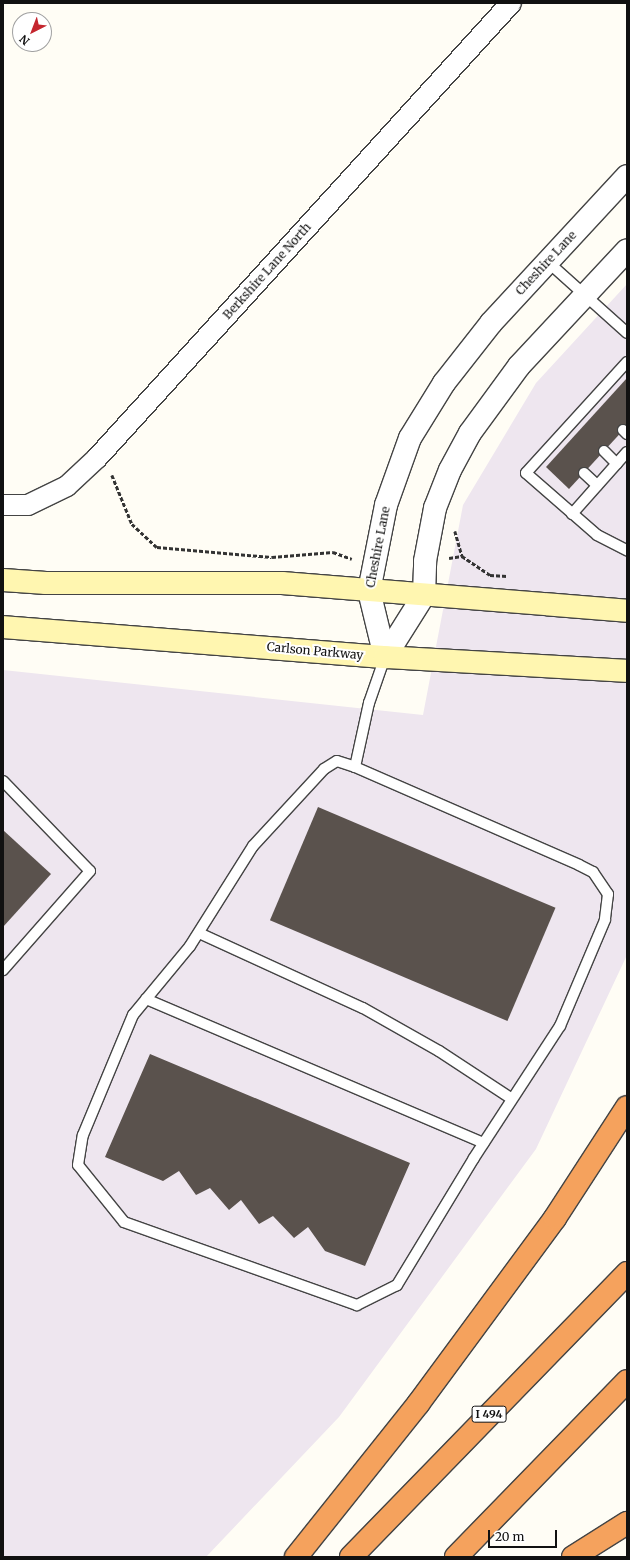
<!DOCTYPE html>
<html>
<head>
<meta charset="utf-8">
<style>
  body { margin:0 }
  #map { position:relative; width:630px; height:1560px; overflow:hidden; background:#fffdf5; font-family:Merriweather,serif }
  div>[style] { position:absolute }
  .industrial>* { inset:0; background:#eee6ef }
  .building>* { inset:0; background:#5a524d; transform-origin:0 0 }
  .path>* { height:2.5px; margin-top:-1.25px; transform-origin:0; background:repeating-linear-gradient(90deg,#333 0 4px,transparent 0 6px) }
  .roads { filter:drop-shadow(1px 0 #444) drop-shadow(-1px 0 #444) drop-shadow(0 1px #444) drop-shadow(0 -1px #444) }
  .service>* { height:10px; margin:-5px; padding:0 5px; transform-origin:5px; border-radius:5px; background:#fff }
  .minor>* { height:20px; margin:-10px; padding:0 10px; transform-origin:10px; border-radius:10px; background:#fff }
  .tertiary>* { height:22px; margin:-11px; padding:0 11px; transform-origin:11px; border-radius:11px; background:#fff }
  .secondary>* { height:22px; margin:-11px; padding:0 11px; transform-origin:11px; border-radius:11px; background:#fff6b0 }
  .motorway>* { height:22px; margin:-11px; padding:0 11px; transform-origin:11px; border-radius:11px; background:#f5a25d }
  span { translate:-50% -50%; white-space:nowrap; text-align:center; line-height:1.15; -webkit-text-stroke:4px #fff; paint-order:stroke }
  .shield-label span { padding:1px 3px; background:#fff; border:1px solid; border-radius:3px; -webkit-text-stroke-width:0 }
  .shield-label { font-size:11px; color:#111; font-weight:700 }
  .street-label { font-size:12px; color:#111 }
  .frame { position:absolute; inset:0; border:4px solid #111; pointer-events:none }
  .north { position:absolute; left:12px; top:12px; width:40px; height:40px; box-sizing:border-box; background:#fff; border:1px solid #a0a0a0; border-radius:50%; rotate:222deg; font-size:11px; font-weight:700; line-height:16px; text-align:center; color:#111 }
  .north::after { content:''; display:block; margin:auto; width:14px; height:18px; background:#c4262e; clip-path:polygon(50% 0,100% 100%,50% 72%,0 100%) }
  .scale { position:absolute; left:488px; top:1530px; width:69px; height:18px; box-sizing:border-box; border:2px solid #111; border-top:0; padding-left:5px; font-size:12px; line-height:14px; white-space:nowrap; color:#111; -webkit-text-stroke:3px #fff; paint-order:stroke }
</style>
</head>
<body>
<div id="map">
  <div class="industrial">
    <i style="clip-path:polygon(627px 284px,627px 955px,536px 1149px,339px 1417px,206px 1557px,3px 1557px,3px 670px,423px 715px,463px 505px,536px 383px)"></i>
  </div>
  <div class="building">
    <i style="clip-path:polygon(627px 378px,627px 426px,569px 489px,546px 467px)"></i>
    <i style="left:318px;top:807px;width:258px;height:123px;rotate:23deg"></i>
    <i style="clip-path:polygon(3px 830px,51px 874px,3px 927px)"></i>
    <i style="clip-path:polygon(150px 1054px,410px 1163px,365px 1266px,325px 1251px,308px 1227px,294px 1238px,273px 1216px,259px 1224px,241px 1200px,229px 1210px,210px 1188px,196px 1195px,179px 1171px,163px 1181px,105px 1157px)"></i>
  </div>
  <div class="path">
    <i style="left:112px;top:475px;width:53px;rotate:67.8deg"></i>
    <i style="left:132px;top:524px;width:34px;rotate:43deg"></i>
    <i style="left:157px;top:547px;width:115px;rotate:5deg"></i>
    <i style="left:272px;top:557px;width:61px;rotate:-4.7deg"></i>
    <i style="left:333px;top:552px;width:20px;rotate:20deg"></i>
    <i style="left:455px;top:531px;width:26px;rotate:74deg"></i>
    <i style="left:462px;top:556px;width:34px;rotate:34deg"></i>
    <i style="left:490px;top:575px;width:17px;rotate:3deg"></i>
    <i style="left:449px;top:558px;width:13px;rotate:-9deg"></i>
  </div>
  <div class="roads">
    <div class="service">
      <i style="left:548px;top:262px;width:106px;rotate:41.9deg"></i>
      <i style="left:627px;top:362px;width:150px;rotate:132.3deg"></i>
      <i style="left:526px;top:473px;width:94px;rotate:41.1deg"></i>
      <i style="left:597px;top:535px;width:34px;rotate:27deg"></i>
      <i style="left:623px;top:430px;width:6px;rotate:45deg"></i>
      <i style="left:604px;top:451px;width:18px;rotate:45deg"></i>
      <i style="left:584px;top:473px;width:18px;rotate:43deg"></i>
      <i style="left:572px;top:514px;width:83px;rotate:-48.4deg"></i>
      <i style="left:355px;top:767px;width:244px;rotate:23.6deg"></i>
      <i style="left:579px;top:865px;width:16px;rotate:27deg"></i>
      <i style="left:593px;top:872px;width:27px;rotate:56deg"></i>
      <i style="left:608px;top:894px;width:26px;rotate:97deg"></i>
      <i style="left:605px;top:920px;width:115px;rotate:113deg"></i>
      <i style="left:560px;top:1026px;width:158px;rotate:123.1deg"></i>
      <i style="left:474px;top:1158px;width:149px;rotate:121.2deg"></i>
      <i style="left:397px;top:1285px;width:45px;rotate:153.4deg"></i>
      <i style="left:357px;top:1305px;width:247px;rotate:-160.4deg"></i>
      <i style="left:124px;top:1222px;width:73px;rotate:-128.9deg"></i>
      <i style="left:78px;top:1165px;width:30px;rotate:-81deg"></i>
      <i style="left:83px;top:1135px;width:130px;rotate:-67.4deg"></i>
      <i style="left:133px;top:1015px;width:89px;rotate:-50.4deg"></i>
      <i style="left:190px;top:946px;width:118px;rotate:-57.8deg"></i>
      <i style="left:253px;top:846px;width:105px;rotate:-47.3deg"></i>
      <i style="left:324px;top:769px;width:15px;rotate:-32deg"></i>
      <i style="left:337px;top:761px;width:19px;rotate:18deg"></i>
      <i style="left:355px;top:767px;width:66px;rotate:-77.7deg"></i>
      <i style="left:369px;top:703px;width:49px;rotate:-70.8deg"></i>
      <i style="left:3px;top:781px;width:125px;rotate:46deg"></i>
      <i style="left:90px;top:871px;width:132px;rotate:131.3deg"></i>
      <i style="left:199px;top:933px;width:180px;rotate:24.6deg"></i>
      <i style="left:363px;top:1008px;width:87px;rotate:29.5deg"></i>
      <i style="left:439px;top:1051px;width:87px;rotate:33.3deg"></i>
      <i style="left:146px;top:999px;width:367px;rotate:23.1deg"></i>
    </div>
    <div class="minor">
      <i style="left:3px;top:505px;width:25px"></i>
      <i style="left:28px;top:505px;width:43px;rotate:-26deg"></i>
      <i style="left:67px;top:486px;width:41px;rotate:-43deg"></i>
      <i style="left:97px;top:458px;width:615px;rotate:-47.7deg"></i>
    </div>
    <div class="tertiary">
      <i style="left:385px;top:657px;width:68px;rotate:-103.6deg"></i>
      <i style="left:369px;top:591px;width:88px;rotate:-78.8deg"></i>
      <i style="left:386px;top:505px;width:71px;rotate:-70.3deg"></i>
      <i style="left:410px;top:438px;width:65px;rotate:-58.3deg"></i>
      <i style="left:444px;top:383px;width:76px;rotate:-51.9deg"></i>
      <i style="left:491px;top:323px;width:200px;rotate:-47.2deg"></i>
      <i style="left:385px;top:657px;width:73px;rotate:-57.8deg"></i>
      <i style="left:424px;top:595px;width:34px;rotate:-88deg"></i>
      <i style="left:425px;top:561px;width:54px;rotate:-79.3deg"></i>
      <i style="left:435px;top:508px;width:41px;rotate:-68.5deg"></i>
      <i style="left:450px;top:470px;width:42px;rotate:-61.6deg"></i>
      <i style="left:470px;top:433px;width:83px;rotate:-53.8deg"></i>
      <i style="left:519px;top:366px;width:158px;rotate:-47deg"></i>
    </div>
    <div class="secondary">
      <i style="left:3px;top:580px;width:43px;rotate:4deg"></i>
      <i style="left:46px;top:583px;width:236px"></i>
      <i style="left:282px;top:583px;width:346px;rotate:4.6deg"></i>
      <i style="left:3px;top:627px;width:383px;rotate:4.5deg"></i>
      <i style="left:385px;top:657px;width:242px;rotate:3.3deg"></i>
    </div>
    <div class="motorway">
      <i style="left:296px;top:1557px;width:196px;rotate:-51.4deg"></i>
      <i style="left:418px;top:1404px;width:231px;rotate:-53.6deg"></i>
      <i style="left:555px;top:1218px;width:132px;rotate:-57deg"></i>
      <i style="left:351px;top:1557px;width:396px;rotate:-45.8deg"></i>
      <i style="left:456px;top:1557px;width:245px;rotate:-45.8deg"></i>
      <i style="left:573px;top:1557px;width:64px;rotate:-32.2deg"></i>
    </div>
  </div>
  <div class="shield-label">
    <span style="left:489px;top:1414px">I 494</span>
  </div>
  <div class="street-label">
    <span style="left:546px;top:263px;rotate:-47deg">Cheshire Lane</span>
    <span style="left:267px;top:271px;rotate:-48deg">Berkshire Lane North</span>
    <span style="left:378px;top:547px;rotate:-79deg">Cheshire Lane</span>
    <span style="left:315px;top:651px;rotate:5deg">Carlson Parkway</span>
  </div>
  <div class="frame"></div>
  <div class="north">N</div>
  <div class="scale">20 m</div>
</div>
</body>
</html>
